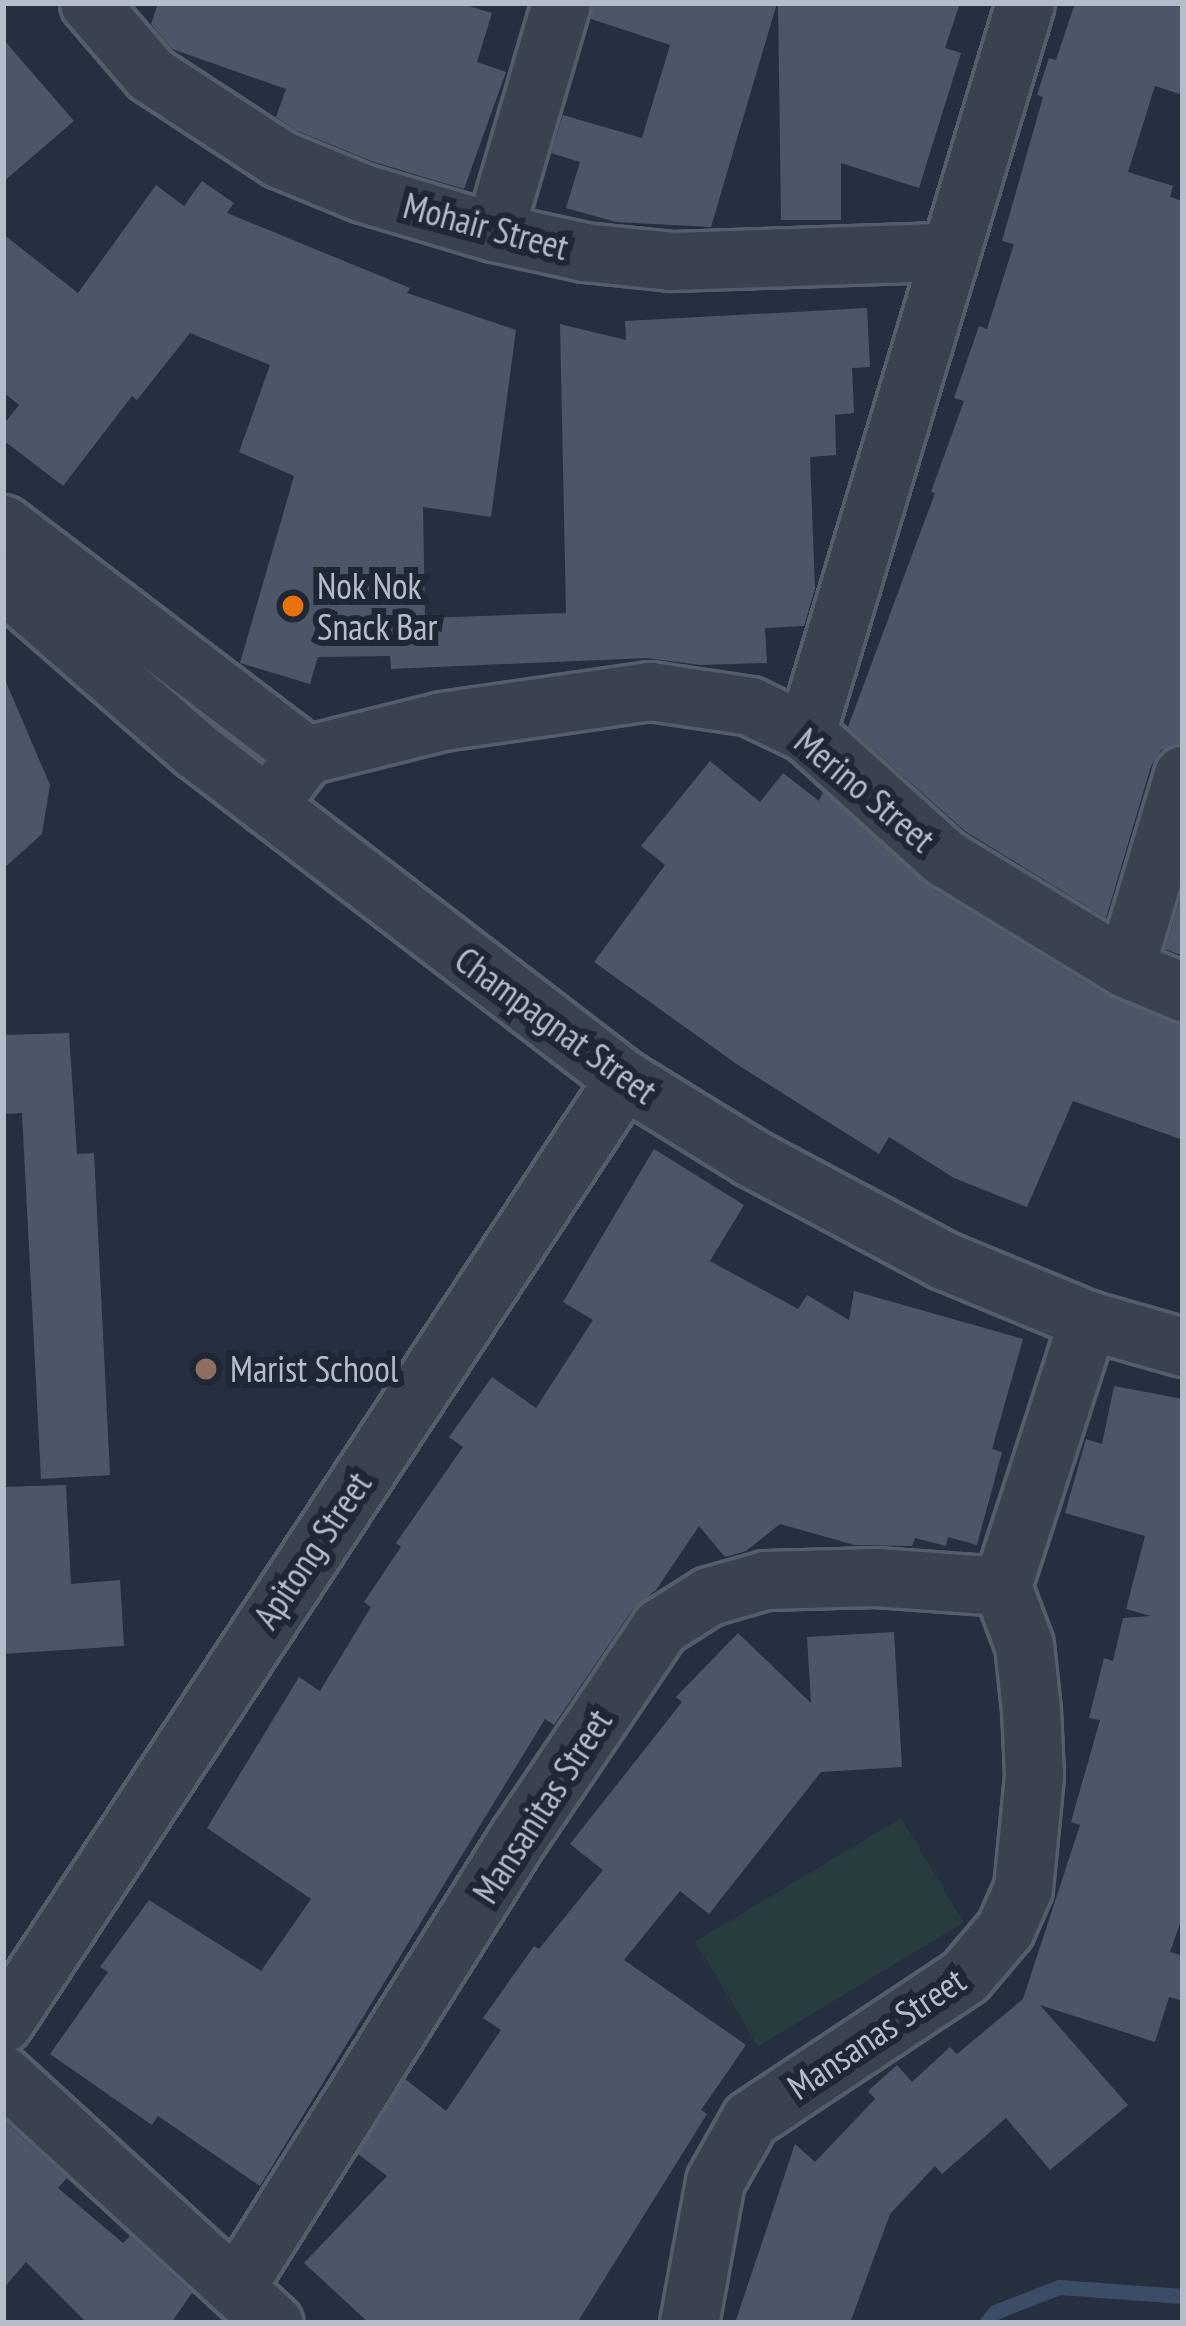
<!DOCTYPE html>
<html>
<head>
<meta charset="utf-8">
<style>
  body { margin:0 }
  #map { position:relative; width:1186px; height:2326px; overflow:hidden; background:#262f3f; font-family:"PT Sans Narrow",sans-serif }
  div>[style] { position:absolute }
  .green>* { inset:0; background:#283c40; transform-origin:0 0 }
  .stream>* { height:15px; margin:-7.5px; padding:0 7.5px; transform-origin:7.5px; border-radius:7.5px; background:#3c4c67 }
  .building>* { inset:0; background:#4c5668 }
  .roads { filter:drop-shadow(3px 0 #555d6a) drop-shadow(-3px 0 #555d6a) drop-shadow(0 3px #555d6a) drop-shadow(0 -3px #555d6a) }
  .minor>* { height:57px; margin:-28.5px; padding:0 28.5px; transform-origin:28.5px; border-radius:28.5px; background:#3a424f }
  .dots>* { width:33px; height:33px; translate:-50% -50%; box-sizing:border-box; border:6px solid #1f2734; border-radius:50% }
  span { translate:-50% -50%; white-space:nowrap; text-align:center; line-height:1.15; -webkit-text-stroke:12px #1f2734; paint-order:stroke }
  .street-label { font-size:36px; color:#b6bdca }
  .poi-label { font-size:36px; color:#b6bdca }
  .left { translate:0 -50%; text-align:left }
  .frame { position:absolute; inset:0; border:6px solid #b6bdca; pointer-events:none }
</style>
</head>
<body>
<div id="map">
  <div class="green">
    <i style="left:901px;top:1818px;width:122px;height:240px;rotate:59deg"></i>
  </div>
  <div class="stream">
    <i style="left:986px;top:2323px;width:14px;rotate:-51deg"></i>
    <i style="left:995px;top:2312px;width:69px;rotate:-21.3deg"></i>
    <i style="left:1059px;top:2287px;width:124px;rotate:4.2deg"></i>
  </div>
  <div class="building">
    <i style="clip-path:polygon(158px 3px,458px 3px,492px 13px,477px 62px,506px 72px,464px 189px,374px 162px,295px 130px,276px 117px,286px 89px,172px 49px,151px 24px)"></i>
    <i style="clip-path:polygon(593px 3px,777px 3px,711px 227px,616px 222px,566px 208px,580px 162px,551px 153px,563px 115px,642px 138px,670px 45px,591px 19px)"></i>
    <i style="clip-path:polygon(778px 3px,960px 3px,945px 48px,961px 53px,919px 188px,841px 163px,841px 220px,781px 220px)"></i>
    <i style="clip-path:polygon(1075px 3px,1183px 3px,1183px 95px,1155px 86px,1128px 172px,1173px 186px,1170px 197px,1183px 201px,1183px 743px,1161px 750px,1151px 766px,1106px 918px,965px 831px,848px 727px,935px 493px,931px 492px,964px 401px,954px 398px,979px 326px,987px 329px,1014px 244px,1002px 241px,1043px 97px,1037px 95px,1049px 58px,1056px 60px)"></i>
    <i style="clip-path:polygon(3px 39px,74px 121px,3px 182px)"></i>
    <i style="clip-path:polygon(202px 181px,234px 203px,227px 213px,410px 288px,407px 293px,516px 330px,491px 517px,423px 507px,425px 618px,566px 613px,560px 324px,626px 340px,625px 321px,867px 308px,870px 367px,852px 368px,854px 413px,835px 415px,836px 455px,810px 457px,815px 589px,804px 626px,765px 628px,767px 663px,701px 665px,646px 658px,391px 669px,390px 656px,318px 657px,310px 684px,240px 663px,294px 476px,239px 452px,270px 365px,190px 333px,137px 400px,132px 396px,63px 486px,3px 440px,3px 425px,19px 405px,3px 392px,3px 234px,78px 293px,156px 185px,184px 206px)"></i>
    <i style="clip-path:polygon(3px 675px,50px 785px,42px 834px,3px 869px)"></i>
    <i style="clip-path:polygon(710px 761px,760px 802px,783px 773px,819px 801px,823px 792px,928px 886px,1108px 996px,1183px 1024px,1183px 1140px,1073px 1101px,1027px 1207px,954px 1178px,889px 1137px,879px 1154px,738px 1065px,594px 962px,665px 865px,641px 846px)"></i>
    <i style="clip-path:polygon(1183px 890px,1183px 956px,1165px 949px)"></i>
    <i style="clip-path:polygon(69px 1033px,77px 1154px,94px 1153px,110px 1475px,41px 1479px,22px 1113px,3px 1114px,3px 1035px)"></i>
    <i style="clip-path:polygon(654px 1149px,744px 1205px,710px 1261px,798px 1309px,807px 1295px,849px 1320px,854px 1291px,1023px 1339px,992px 1449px,1002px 1452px,977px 1545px,948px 1537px,946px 1546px,915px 1538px,912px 1546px,855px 1545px,780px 1524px,746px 1551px,725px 1557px,699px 1526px,656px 1590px,633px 1609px,554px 1725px,545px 1719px,260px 2186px,158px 2116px,152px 2125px,50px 2054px,108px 1972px,100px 1967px,149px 1900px,261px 1971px,311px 1899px,207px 1828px,299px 1677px,320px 1691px,371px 1607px,364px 1602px,401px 1547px,396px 1543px,463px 1447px,449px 1437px,492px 1377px,536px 1408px,593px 1320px,563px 1302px)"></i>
    <i style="clip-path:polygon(1114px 1386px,1183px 1399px,1183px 1915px,1170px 1952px,1183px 1956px,1183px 2001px,1169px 1997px,1155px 2042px,1040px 2005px,1128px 2105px,1050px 2170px,1006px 2118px,942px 2174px,935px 2166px,890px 2214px,850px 2323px,735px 2323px,795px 2144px,815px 2162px,875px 2099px,868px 2091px,897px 2065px,912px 2082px,950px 2047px,957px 2054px,1023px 1999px,1080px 1825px,1071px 1822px,1100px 1720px,1089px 1718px,1104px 1658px,1113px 1661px,1123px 1618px,1151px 1616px,1126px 1609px,1145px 1536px,1065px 1513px,1086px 1439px,1102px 1444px)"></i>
    <i style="clip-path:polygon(66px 1485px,71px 1584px,120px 1580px,124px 1646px,3px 1654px,3px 1487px)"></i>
    <i style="clip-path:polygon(894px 1632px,902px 1767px,821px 1772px,709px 1914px,680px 1891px,624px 1960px,746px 2045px,701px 2110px,707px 2114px,577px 2323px,369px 2323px,304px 2263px,387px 2176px,358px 2154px,405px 2079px,446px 2111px,501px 2030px,483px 2018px,534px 1946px,539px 1949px,603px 1870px,570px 1844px,682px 1702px,676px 1697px,738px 1633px,811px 1703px,807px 1637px)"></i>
    <i style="clip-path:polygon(3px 2120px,67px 2178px,58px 2188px,123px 2243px,130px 2236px,192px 2293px,171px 2323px,87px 2323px,26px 2262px,3px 2289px)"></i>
  </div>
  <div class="roads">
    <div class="minor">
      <i style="left:89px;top:3px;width:94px;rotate:49.3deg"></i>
      <i style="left:150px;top:74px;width:155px;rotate:33.2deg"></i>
      <i style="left:280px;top:159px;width:90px;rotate:22.3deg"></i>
      <i style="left:363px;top:193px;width:137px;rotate:16.6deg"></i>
      <i style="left:494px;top:232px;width:92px;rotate:12.5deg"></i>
      <i style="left:584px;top:252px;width:87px;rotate:5.9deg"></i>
      <i style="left:671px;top:261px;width:278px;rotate:-1.9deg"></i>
      <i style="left:494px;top:232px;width:239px;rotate:-73.7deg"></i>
      <i style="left:3px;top:524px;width:381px;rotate:37.3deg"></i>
      <i style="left:3px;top:582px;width:257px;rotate:41.1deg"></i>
      <i style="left:197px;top:751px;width:538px;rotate:37.53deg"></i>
      <i style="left:624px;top:1079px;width:150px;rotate:31.7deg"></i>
      <i style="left:752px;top:1158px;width:217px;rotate:28.1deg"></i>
      <i style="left:943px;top:1260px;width:157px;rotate:22.5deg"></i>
      <i style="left:1088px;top:1320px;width:99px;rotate:15.9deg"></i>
      <i style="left:806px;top:733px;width:762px;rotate:-73.3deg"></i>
      <i style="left:267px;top:805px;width:63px;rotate:-52deg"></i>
      <i style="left:306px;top:755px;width:140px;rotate:-14deg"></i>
      <i style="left:442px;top:721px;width:210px;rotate:-8.2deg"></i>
      <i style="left:650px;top:691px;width:101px;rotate:8.5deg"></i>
      <i style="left:750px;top:706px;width:62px;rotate:25.7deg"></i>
      <i style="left:806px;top:733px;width:187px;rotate:42deg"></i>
      <i style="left:945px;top:858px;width:211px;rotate:31.4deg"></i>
      <i style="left:1125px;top:968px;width:63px;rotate:22.5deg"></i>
      <i style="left:1125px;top:968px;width:202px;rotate:-73.3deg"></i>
      <i style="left:3px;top:2023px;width:1130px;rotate:-56.66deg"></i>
      <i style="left:3px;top:2075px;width:367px;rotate:42.5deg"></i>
      <i style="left:237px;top:2285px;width:527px;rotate:-57.88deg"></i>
      <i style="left:517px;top:1839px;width:256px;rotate:-56deg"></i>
      <i style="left:660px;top:1627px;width:58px;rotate:-32.3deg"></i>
      <i style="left:709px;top:1596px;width:58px;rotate:-15.9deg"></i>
      <i style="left:765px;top:1580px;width:111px;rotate:-1.5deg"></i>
      <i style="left:876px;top:1577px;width:126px;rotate:4.1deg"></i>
      <i style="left:689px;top:2323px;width:144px;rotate:-79.6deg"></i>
      <i style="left:715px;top:2181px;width:71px;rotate:-60.6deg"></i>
      <i style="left:750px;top:2119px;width:258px;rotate:-33.6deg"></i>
      <i style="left:965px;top:1976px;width:62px;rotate:-49.6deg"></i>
      <i style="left:1005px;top:1929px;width:45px;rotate:-66.3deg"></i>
      <i style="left:1023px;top:1888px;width:114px;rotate:-84.4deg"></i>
      <i style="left:1034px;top:1775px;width:65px;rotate:-92.6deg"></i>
      <i style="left:1031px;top:1710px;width:65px;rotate:-96.1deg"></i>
      <i style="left:1024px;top:1645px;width:63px;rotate:-110.4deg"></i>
      <i style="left:1002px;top:1586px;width:280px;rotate:-72.1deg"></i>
    </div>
  </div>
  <div class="dots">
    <i style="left:293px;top:606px;background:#e8710a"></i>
    <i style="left:206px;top:1369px;background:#8d6e63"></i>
  </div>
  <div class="street-label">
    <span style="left:486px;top:226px;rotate:15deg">Mohair Street</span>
    <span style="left:865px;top:790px;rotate:40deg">Merino Street</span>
    <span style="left:556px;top:1025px;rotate:36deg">Champagnat Street</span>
    <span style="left:312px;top:1550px;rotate:-56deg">Apitong Street</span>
    <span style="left:542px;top:1806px;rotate:-57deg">Mansanitas Street</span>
    <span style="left:876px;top:2033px;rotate:-34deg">Mansanas Street</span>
  </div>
  <div class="poi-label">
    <span class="left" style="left:317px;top:606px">Nok Nok<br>Snack Bar</span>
    <span class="left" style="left:230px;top:1369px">Marist School</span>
  </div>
  <div class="frame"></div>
</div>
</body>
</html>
